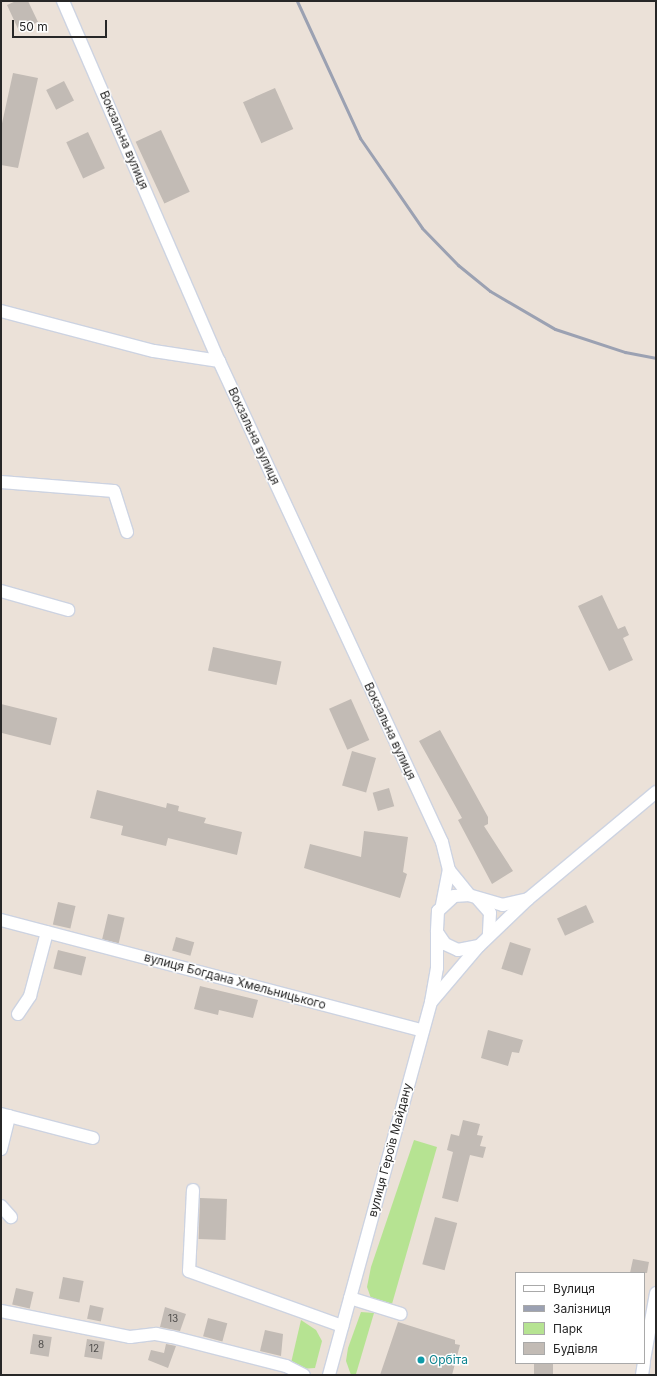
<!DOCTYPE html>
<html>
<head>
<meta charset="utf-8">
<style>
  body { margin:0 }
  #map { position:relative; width:657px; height:1376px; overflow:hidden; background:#ebe1d8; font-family:Inter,sans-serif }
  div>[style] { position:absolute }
  .green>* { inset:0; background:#b6e392 }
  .building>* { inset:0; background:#c2bbb5; transform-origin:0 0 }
  .roads { filter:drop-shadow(1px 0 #cdd3e1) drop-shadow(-1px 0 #cdd3e1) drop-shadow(0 1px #cdd3e1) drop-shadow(0 -1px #cdd3e1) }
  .minor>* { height:12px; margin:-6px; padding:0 6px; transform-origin:6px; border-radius:6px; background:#fff }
  .rail>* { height:3px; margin:-1.5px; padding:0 1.5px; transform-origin:1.5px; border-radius:1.5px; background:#9ba1b2 }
  .dots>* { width:11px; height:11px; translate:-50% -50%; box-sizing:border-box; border:2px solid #fff; border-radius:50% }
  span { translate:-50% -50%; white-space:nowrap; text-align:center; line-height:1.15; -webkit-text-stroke:3px #fff; paint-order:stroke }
  .number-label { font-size:10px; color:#4e4c4a }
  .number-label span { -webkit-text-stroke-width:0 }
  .street-label { font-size:12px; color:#272727 }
  .culture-label { font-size:12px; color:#0d838f }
  .left { translate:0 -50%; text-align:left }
  .frame { position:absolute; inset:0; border:2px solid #272727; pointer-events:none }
  .legend { position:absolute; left:515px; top:1272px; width:130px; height:92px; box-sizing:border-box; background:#fff; border:1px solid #a9a9a9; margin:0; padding:5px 7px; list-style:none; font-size:12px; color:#272727 }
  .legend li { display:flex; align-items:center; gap:8px; height:20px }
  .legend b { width:20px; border:1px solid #a9a9a9 }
  .scale { position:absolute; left:12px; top:20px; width:95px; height:18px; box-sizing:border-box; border:2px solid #272727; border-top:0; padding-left:5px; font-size:12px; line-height:14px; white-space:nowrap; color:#272727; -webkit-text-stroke:3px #fff; paint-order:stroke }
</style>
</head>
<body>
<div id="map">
  <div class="green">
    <i style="clip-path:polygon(414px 1140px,437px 1147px,392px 1304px,372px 1301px,367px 1287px,371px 1267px)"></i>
    <i style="clip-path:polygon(361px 1312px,374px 1313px,356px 1374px,351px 1375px,346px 1361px,348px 1348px)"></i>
    <i style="clip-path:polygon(301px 1320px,316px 1330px,322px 1341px,315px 1368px,300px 1369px,291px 1363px)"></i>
  </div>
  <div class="building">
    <i style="clip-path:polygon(16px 1px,28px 1px,38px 22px,19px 31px,7px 5px)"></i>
    <i style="clip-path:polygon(13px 73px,38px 78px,18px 168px,1px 165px,1px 128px)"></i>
    <i style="left:64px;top:81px;width:22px;height:20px;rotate:63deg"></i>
    <i style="left:275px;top:88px;width:45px;height:35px;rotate:66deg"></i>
    <i style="left:161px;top:130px;width:68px;height:28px;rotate:65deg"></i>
    <i style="left:88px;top:132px;width:40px;height:24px;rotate:65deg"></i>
    <i style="clip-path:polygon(602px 595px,618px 629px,625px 626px,629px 635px,623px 638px,633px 660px,609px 671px,578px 606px)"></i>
    <i style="left:213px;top:647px;width:70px;height:24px;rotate:12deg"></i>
    <i style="left:351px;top:699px;width:45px;height:24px;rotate:66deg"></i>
    <i style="left:1px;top:704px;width:58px;height:28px;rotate:14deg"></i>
    <i style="clip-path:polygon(440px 730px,488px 817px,488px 824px,484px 826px,513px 871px,492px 884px,458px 820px,462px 818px,419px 741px)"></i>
    <i style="left:352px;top:751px;width:25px;height:36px;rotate:16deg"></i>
    <i style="left:389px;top:788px;width:19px;height:17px;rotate:74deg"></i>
    <i style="clip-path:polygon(97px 790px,166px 808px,167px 803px,179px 806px,178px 811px,206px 818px,204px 823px,242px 832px,237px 855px,168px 838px,166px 846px,121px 835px,123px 826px,90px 818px)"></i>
    <i style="clip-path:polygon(364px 831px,408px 837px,403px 872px,407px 874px,400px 898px,304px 868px,310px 844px,361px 857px)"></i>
    <i style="left:58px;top:902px;width:18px;height:23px;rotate:13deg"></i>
    <i style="left:586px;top:905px;width:19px;height:32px;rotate:65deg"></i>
    <i style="left:108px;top:914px;width:17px;height:26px;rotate:13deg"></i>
    <i style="left:176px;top:937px;width:19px;height:14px;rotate:16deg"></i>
    <i style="left:510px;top:942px;width:22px;height:28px;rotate:18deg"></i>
    <i style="left:58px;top:950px;width:29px;height:19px;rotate:14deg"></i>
    <i style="clip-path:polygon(200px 986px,258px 1000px,253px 1018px,219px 1010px,218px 1015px,194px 1009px)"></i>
    <i style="clip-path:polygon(488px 1030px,523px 1040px,519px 1053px,512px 1052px,508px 1066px,481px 1058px)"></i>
    <i style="clip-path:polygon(463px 1120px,480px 1124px,477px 1135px,483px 1136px,480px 1146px,486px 1147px,483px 1158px,470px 1155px,458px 1202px,442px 1198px,453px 1152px,447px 1150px,451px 1134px,459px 1136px)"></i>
    <i style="left:200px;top:1198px;width:27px;height:41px;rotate:2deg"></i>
    <i style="left:435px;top:1217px;width:23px;height:49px;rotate:15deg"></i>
    <i style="clip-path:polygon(633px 1259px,649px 1262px,647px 1273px,630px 1273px)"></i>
    <i style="left:63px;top:1277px;width:21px;height:22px;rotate:11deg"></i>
    <i style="left:16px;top:1288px;width:18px;height:17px;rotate:13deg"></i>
    <i style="left:90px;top:1305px;width:14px;height:14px;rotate:12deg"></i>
    <i style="clip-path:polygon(165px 1307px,186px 1314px,180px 1331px,160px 1327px)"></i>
    <i style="left:208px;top:1318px;width:20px;height:19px;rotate:15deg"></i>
    <i style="clip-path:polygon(398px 1322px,455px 1340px,455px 1344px,460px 1345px,452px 1375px,380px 1375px)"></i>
    <i style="clip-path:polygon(265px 1330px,283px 1334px,281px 1356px,260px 1351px)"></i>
    <i style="left:33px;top:1334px;width:19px;height:20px;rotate:9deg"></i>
    <i style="left:87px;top:1339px;width:18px;height:18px;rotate:9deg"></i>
    <i style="clip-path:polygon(166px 1344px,176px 1346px,168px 1368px,148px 1360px,151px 1350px,164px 1353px)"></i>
    <i style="left:534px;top:1363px;width:19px;height:12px"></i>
  </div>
  <div class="roads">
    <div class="minor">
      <i style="left:63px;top:1px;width:392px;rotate:66.6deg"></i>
      <i style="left:219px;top:361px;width:530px;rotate:65.13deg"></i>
      <i style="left:442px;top:842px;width:29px;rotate:76deg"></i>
      <i style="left:449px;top:870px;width:32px;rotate:51deg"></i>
      <i style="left:1px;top:311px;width:158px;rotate:14.7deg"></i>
      <i style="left:154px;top:351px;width:66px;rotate:8.7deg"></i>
      <i style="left:1px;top:482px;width:113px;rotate:4.6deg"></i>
      <i style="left:114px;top:491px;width:43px;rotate:72.4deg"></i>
      <i style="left:1px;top:591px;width:70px;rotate:15.8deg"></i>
      <i style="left:478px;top:899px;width:18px;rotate:49deg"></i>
      <i style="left:490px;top:913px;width:22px;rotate:93deg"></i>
      <i style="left:528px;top:899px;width:26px;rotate:167deg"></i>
      <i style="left:503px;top:905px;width:35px;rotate:-164deg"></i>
      <i style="left:469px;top:895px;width:15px;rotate:176deg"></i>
      <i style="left:454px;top:896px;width:22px;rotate:137deg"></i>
      <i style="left:438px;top:911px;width:21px;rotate:93deg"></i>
      <i style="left:437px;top:932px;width:14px;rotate:56deg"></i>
      <i style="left:445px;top:944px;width:14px;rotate:25deg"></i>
      <i style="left:458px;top:950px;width:21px;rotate:-11deg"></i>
      <i style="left:479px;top:946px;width:68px;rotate:-43.8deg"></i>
      <i style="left:528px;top:899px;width:167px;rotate:-39.9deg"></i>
      <i style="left:442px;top:905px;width:36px;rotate:-79deg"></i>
      <i style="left:1px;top:920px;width:436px;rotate:14.7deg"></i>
      <i style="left:432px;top:1001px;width:71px;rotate:-49.6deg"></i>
      <i style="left:18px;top:1014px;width:22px;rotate:-56deg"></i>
      <i style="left:30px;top:996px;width:66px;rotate:-75.1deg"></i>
      <i style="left:1px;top:1114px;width:95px;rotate:14.6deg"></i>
      <i style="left:1px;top:1149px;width:34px;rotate:-76deg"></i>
      <i style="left:193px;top:1190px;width:81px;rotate:92.8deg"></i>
      <i style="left:189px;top:1271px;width:163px;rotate:19.8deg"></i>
      <i style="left:1px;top:1206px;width:15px;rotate:48deg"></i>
      <i style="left:350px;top:1298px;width:53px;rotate:17.4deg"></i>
      <i style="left:1px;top:1311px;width:132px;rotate:11.4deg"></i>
      <i style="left:130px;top:1337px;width:26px;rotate:-7deg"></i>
      <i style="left:156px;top:1334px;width:16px;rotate:11deg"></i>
      <i style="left:172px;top:1337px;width:118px;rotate:14.3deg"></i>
      <i style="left:286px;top:1366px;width:20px;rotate:27deg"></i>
      <i style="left:644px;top:1360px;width:68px;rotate:-79.8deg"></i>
      <i style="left:329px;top:1375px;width:387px;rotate:-74.7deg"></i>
      <i style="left:431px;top:1002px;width:35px;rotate:-80deg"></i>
      <i style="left:437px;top:968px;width:36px;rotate:-90deg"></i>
      <i style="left:642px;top:1375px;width:12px;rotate:-81deg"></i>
    </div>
  </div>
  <div class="rail">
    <i style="left:297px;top:1px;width:151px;rotate:65.3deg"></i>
    <i style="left:360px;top:138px;width:109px;rotate:55.4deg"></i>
    <i style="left:422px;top:228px;width:52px;rotate:45.8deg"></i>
    <i style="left:458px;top:265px;width:41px;rotate:39.1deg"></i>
    <i style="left:490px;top:291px;width:75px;rotate:30.3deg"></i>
    <i style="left:555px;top:329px;width:74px;rotate:18.2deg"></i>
    <i style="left:625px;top:352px;width:32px;rotate:11deg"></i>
  </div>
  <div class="dots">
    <i style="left:421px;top:1360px;background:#0f9aa8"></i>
  </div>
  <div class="number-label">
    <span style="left:173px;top:1319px">13</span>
    <span style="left:41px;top:1345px">8</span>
    <span style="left:94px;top:1349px">12</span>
  </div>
  <div class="street-label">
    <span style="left:124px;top:140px;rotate:67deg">Вокзальна вулиця</span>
    <span style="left:254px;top:436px;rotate:65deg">Вокзальна вулиця</span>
    <span style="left:390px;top:731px;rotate:65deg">Вокзальна вулиця</span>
    <span style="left:235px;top:981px;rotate:15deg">вулиця Богдана Хмельницького</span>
    <span style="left:390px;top:1150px;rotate:-75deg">вулиця Героїв Майдану</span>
  </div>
  <div class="culture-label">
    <span class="left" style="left:429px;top:1360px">Орбіта</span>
  </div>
  <div class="frame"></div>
  <ul class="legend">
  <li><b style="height:5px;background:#fff"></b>Вулиця</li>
  <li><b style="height:5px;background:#9ba1b2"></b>Залізниця</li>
  <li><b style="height:11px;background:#b6e392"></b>Парк</li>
  <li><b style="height:11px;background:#c2bbb5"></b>Будівля</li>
  </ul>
  <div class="scale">50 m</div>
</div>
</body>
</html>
